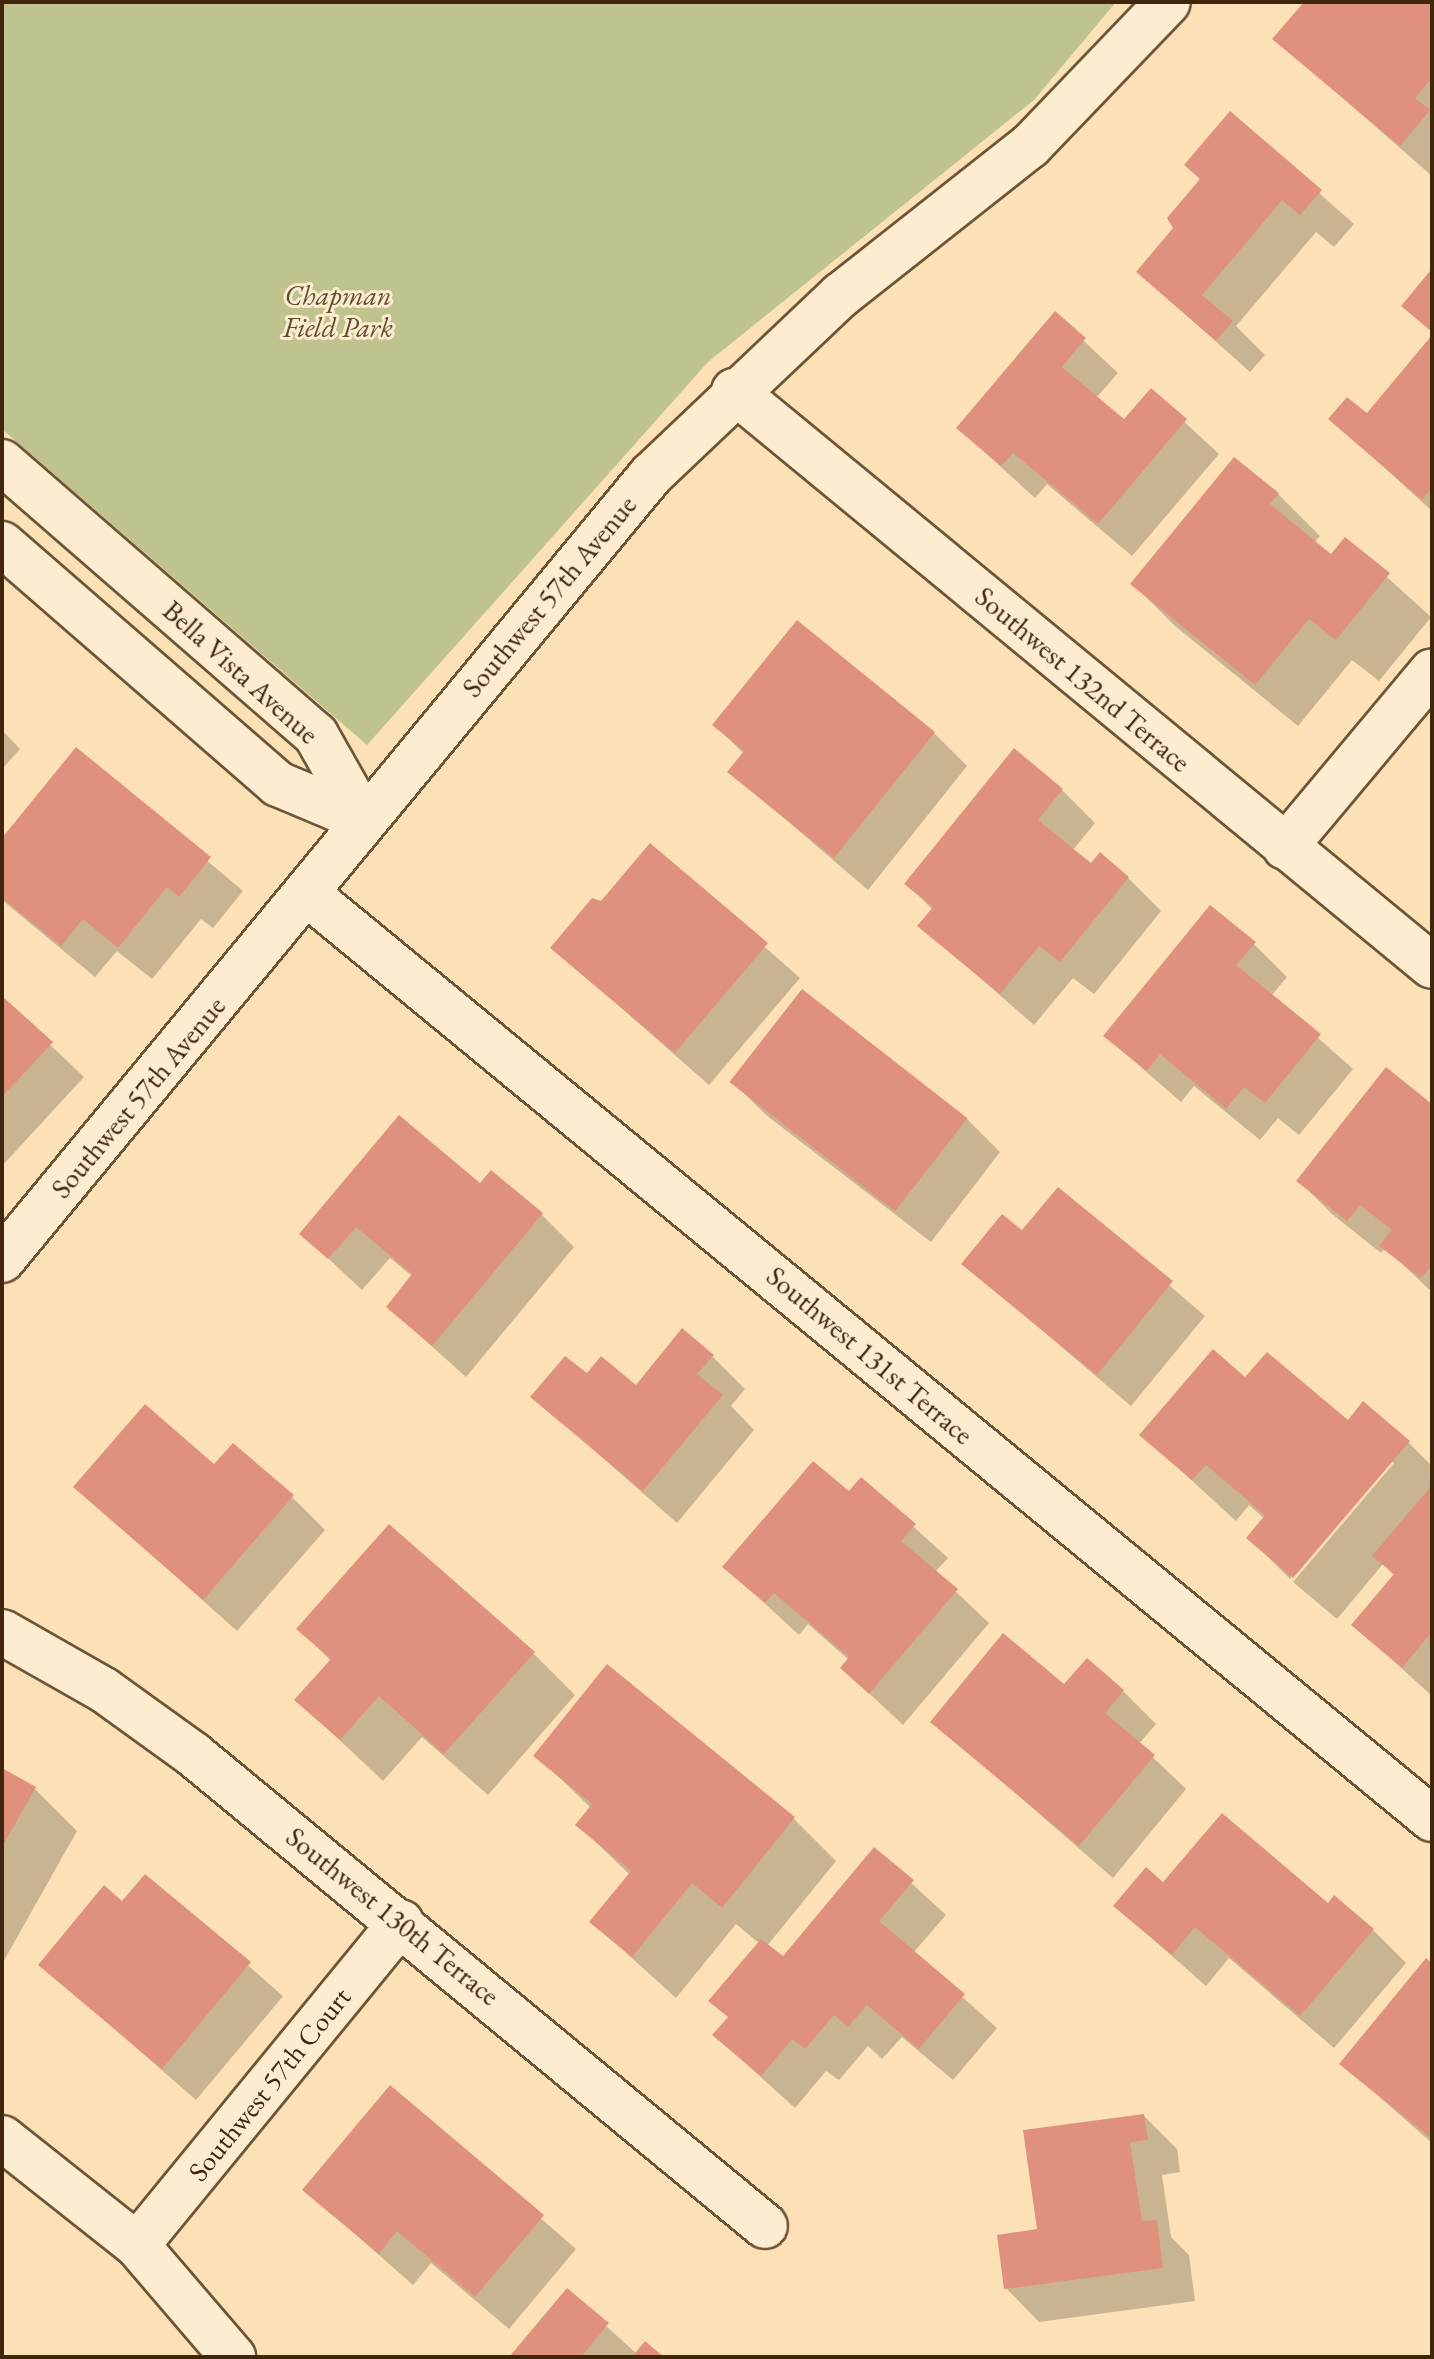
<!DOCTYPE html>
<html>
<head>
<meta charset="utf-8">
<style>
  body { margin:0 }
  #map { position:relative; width:1434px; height:2359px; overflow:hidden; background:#fce1b6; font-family:"EB Garamond",serif }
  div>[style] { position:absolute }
  .green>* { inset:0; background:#bfc38e }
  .shadow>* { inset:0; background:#0003 }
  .building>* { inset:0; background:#e0917e; transform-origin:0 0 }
  .roads { filter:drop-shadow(2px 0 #6e5537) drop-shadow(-2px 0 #6e5537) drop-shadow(0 2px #6e5537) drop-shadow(0 -2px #6e5537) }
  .minor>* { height:44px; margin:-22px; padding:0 22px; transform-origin:22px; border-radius:22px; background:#fdecd0 }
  span { translate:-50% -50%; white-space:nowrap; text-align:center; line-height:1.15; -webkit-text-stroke:6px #fdecd0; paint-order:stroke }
  .park-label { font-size:28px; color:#5f4d2d; font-style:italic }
  .street-label { font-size:28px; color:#3f260d }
  .frame { position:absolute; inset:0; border:4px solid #3f260d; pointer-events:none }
</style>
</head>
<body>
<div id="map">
  <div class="green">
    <i style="clip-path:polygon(2px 2px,1116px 2px,1034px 100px,708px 362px,367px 745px,2px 429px)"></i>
  </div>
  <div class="shadow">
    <i style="clip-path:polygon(1306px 2px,1432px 2px,1432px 176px,1275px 39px)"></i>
    <i style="clip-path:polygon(1230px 114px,1354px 224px,1334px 247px,1316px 232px,1236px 326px,1265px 355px,1250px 372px,1138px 272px,1176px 228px)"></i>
    <i style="clip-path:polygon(1055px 314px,1118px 373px,1096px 398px,1125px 422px,1151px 391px,1219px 454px,1132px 556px,1047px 484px,1035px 498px,958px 428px)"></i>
    <i style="clip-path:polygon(1432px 338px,1432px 511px,1331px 419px,1367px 415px)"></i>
    <i style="clip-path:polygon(1278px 494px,1320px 536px,1314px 543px,1332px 557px,1346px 540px,1431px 617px,1379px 681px,1352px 660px,1298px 726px,1175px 626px,1133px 584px)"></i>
    <i style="clip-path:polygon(715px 725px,934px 733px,967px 766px,868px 890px,730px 772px,744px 754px)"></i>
    <i style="clip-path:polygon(2px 730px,20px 749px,2px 769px)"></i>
    <i style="clip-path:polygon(76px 750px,243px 891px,213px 928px,201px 919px,152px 979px,117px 951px,95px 977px,2px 900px,2px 842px)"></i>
    <i style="clip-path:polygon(1062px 790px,1095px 823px,1072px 851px,1091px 866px,1128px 878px,1161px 911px,1094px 994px,1073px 978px,1034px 1025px,920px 926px,933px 910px,906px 883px)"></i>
    <i style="clip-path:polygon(650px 846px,800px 978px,709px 1085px,553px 948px,601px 903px)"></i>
    <i style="clip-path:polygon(1254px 944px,1287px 977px,1271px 996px,1353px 1069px,1299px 1135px,1278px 1118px,1260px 1140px,1194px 1086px,1181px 1102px,1105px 1036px)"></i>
    <i style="clip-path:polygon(802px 992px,967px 1119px,1000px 1152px,931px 1242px,766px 1115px,733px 1082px)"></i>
    <i style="clip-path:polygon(2px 999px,84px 1077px,2px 1166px)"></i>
    <i style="clip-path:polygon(1432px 1106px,1432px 1292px,1385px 1248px,1381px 1253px,1332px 1214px,1299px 1181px)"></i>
    <i style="clip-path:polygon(480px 1185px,541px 1214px,574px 1247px,466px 1377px,388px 1307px,413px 1277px,390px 1258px,362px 1290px,302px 1234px)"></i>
    <i style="clip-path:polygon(1058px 1190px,1205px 1316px,1131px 1406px,964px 1264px,1023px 1233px)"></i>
    <i style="clip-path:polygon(712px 1356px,745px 1389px,731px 1406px,754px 1430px,677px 1523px,533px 1397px,587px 1376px,636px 1388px)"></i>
    <i style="clip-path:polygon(1246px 1380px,1408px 1442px,1432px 1466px,1432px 1696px,1354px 1625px,1395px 1576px,1383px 1564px,1337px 1619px,1293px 1582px,1394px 1463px,1391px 1460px,1290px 1579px,1249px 1538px,1265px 1519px,1249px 1505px,1236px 1521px,1142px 1435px)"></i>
    <i style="clip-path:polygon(861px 1479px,948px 1558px,935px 1572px,989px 1623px,903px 1725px,842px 1668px,849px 1660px,808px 1624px,799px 1635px,725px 1567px,849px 1494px)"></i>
    <i style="clip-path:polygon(76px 1487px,292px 1497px,325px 1530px,237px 1631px)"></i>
    <i style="clip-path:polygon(299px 1629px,533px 1653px,575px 1695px,488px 1795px,422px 1737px,383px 1781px,297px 1700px,331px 1661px)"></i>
    <i style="clip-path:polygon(607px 1667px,794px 1819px,836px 1861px,767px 1946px,783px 1959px,875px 1850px,946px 1915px,913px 1953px,997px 2028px,953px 2080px,902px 2037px,882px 2059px,868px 2046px,839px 2080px,826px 2071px,795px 2108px,714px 2035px,729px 2018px,711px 2001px,759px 1943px,736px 1924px,676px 1998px,592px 1922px,630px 1875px,578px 1825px,591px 1808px,536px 1755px)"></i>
    <i style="clip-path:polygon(1065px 1687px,1123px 1691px,1156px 1724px,1139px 1744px,1186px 1789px,1113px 1878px,932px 1721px)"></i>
    <i style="clip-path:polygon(2px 1770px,34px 1788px,77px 1831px,2px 1964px)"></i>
    <i style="clip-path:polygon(145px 1876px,283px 1996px,196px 2100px,41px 1965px,122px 1904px)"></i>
    <i style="clip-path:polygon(1164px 1885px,1328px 1905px,1373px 1930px,1406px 1963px,1334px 2048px,1229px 1958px,1206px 1986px,1115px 1906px)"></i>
    <i style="clip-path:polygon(1432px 1965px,1432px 2143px,1342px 2064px)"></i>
    <i style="clip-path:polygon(390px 2087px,576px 2249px,509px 2329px,431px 2263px,413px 2285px,305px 2190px)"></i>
    <i style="clip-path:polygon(1144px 2116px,1177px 2149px,1180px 2172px,1162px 2175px,1171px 2237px,1189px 2255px,1195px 2301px,1039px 2322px,1006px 2288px,1039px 2231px)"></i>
    <i style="clip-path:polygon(567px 2291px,637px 2354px,660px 2357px,512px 2357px)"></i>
  </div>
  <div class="building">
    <i style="clip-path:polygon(1304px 2px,1432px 2px,1432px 78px,1415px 98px,1430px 110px,1400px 146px,1272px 39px)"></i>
    <i style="clip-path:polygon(1230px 111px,1322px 190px,1300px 215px,1282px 200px,1202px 295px,1233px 321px,1216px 341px,1136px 272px,1173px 228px,1167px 218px,1200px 179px,1184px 165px)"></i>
    <i style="clip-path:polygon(1430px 271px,1432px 273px,1432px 332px,1401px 306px)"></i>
    <i style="clip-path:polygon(1055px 311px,1086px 338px,1062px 367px,1124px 419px,1151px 388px,1187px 419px,1098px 524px,1013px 453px,1001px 466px,956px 428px)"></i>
    <i style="clip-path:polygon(1432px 335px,1432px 488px,1422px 500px,1328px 419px,1347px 397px,1367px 413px)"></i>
    <i style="clip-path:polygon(1234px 457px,1279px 493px,1270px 504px,1331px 554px,1345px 537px,1390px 573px,1336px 640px,1309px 619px,1255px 685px,1130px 584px)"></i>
    <i style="clip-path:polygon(797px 620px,935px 732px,834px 858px,727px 772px,744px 751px,712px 725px)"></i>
    <i style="clip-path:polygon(76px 747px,211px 857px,179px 897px,167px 887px,118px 948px,83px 919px,61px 946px,2px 898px,2px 838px)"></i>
    <i style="clip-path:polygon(1014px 748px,1063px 789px,1038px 820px,1091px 863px,1100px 852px,1129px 877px,1060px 962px,1039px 946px,1000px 994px,917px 926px,933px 907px,904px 884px)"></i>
    <i style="clip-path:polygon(650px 843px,768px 943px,675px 1053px,550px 948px,592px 898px,601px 901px)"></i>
    <i style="clip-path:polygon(1210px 905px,1256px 942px,1236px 965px,1321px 1034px,1265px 1103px,1244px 1087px,1226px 1109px,1160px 1054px,1147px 1071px,1103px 1036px)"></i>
    <i style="left:802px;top:989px;width:210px;height:118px;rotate:38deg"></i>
    <i style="clip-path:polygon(2px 996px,53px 1042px,2px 1097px)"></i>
    <i style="clip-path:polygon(1386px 1067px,1432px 1104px,1432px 1265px,1421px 1278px,1379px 1246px,1392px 1230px,1360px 1205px,1347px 1221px,1296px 1181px)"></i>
    <i style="clip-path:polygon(399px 1115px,480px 1183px,491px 1170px,543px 1213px,432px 1346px,386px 1307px,412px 1274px,356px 1227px,328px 1259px,299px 1234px)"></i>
    <i style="clip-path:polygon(1058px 1187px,1173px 1281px,1097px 1375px,961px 1264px,1002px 1214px,1022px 1230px)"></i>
    <i style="clip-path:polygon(682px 1328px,714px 1355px,697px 1374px,723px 1395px,643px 1491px,530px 1397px,565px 1356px,587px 1373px,601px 1356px,636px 1385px)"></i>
    <i style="clip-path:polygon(1213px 1349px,1245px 1377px,1267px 1352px,1348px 1420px,1363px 1401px,1410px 1441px,1293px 1578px,1246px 1538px,1265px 1515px,1206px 1465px,1192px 1480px,1139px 1435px)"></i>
    <i style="clip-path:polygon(145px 1404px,214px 1464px,233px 1443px,294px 1495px,203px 1600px,73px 1487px)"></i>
    <i style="clip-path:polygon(813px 1461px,849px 1491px,861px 1477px,916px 1524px,901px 1541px,958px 1589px,869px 1694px,840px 1668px,849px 1657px,774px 1593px,765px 1603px,722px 1567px)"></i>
    <i style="clip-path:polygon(1432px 1485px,1432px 1632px,1402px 1668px,1351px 1625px,1394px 1574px,1372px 1556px)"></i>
    <i style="clip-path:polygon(389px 1524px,535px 1652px,444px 1754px,379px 1696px,340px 1740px,294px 1700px,331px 1659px,296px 1629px)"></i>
    <i style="clip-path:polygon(1003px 1633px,1064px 1684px,1087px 1658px,1124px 1690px,1105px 1713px,1155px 1755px,1079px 1846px,930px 1722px)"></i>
    <i style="clip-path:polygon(607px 1664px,795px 1817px,722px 1908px,692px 1883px,632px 1957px,589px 1922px,631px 1871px,575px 1825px,592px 1804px,533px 1756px)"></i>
    <i style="clip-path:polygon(2px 1768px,36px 1787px,2px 1847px)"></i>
    <i style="clip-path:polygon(1222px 1813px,1328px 1903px,1334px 1895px,1374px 1929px,1300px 2016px,1195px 1927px,1172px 1955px,1113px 1906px,1146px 1867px,1163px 1882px)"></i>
    <i style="clip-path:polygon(874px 1847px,914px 1880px,879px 1921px,965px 1994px,919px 2049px,867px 2005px,848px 2027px,834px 2015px,805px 2049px,792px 2039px,761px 2076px,712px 2035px,728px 2017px,708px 2001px,761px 1939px,783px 1956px)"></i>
    <i style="clip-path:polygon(145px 1874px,251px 1962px,162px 2069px,38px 1965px,104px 1885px,122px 1901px)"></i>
    <i style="clip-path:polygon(1426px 1958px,1432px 1963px,1432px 2139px,1339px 2064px)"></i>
    <i style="clip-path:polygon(390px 2085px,544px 2215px,475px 2297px,397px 2231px,379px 2254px,302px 2190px)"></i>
    <i style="clip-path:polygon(1144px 2114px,1148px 2140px,1130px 2142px,1142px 2221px,1157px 2220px,1163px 2268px,1004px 2289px,997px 2235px,1037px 2229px,1023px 2130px)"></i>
    <i style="clip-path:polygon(567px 2288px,609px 2323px,581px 2357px,509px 2357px)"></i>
    <i style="clip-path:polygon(645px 2341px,664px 2357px,632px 2357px)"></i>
  </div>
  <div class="roads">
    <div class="minor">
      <i style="left:734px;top:391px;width:904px;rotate:39.48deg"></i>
      <i style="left:2px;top:462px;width:416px;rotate:41deg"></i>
      <i style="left:316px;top:735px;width:98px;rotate:60.5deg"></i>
      <i style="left:2px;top:544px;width:366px;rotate:41deg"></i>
      <i style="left:278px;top:784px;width:93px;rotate:22.7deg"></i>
      <i style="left:1285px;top:847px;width:229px;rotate:-50.1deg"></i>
      <i style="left:306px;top:893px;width:1458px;rotate:39.43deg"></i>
      <i style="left:2px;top:1260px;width:1019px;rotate:-50.42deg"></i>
      <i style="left:651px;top:475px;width:262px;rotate:-43.5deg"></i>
      <i style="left:841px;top:295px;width:241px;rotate:-38.3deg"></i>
      <i style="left:1030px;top:146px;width:199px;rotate:-46.2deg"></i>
      <i style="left:2px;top:1632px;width:117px;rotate:29.6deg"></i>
      <i style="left:104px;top:1690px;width:111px;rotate:35.8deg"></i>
      <i style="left:194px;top:1755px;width:740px;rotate:39.52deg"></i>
      <i style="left:2px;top:2138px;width:172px;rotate:38.4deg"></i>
      <i style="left:137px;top:2245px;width:148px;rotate:49.4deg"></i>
      <i style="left:137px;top:2245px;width:417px;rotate:-50.7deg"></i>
    </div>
  </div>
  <div class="park-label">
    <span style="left:338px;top:311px">Chapman<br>Field Park</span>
  </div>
  <div class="street-label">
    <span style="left:549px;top:596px;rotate:-50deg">Southwest 57th Avenue</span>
    <span style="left:241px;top:672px;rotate:42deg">Bella Vista Avenue</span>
    <span style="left:1083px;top:679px;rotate:40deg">Southwest 132nd Terrace</span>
    <span style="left:138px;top:1097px;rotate:-50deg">Southwest 57th Avenue</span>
    <span style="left:870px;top:1355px;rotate:40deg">Southwest 131st Terrace</span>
    <span style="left:393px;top:1916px;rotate:39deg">Southwest 130th Terrace</span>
    <span style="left:269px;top:2084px;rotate:-51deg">Southwest 57th Court</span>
  </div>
  <div class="frame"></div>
</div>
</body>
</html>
